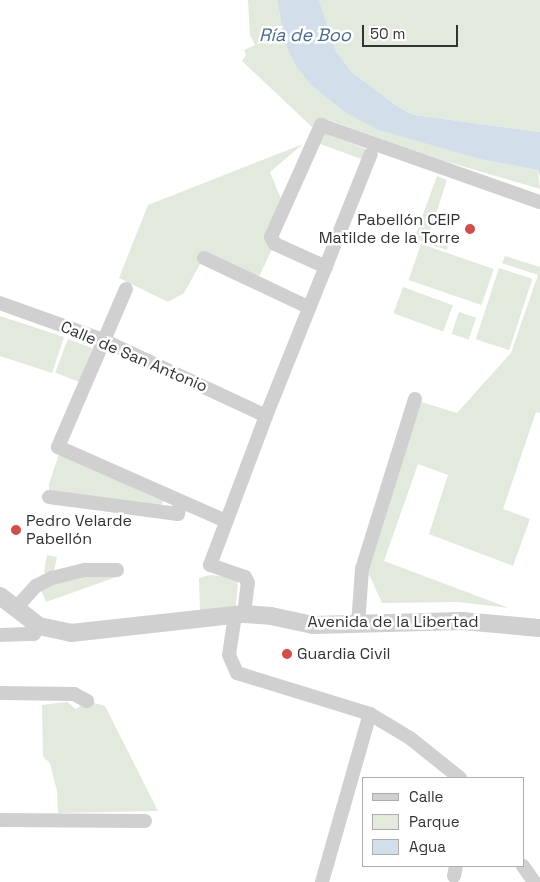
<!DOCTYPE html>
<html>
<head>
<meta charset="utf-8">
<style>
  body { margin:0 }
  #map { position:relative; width:540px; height:882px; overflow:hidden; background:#fff; font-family:"Space Grotesk",sans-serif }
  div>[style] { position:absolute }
  .green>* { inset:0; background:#e2e9dd; transform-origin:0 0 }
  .water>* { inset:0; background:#d2dfeb }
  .minor>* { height:14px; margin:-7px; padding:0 7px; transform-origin:7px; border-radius:7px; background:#d0d0d0 }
  .tertiary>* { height:18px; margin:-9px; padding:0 9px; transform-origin:9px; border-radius:9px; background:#d0d0d0 }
  .dots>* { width:14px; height:14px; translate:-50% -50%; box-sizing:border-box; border:2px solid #fff; border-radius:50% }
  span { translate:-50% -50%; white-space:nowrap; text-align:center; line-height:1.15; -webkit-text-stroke:5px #fff; paint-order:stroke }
  .poi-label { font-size:16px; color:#333 }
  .right { translate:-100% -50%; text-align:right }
  .left { translate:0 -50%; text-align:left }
  .street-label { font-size:16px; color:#333 }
  .water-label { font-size:18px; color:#476c8f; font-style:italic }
  .legend { position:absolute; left:362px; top:777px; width:162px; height:90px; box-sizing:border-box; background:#fff; border:1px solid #adadad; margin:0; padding:6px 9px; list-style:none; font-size:15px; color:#333 }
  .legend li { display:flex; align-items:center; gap:10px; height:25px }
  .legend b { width:25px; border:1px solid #adadad }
  .scale { position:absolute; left:362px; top:25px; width:96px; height:22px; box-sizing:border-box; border:2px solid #333; border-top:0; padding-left:6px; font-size:15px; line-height:18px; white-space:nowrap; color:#333; -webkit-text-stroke:4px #fff; paint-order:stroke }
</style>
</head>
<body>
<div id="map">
  <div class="green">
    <i style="clip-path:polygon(248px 0,277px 0,285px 43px,311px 85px,346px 113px,484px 160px,538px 170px,540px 189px,438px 159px,329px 120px,312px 127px,242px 61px,246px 55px,244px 50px,255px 45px,250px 35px)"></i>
    <i style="clip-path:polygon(319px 0,540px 0,540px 132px,414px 115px,400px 108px,352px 72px,336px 51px)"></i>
    <i style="clip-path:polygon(324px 133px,368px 150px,364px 160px,315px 142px)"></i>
    <i style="clip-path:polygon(303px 144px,270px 172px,284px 206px,273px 247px,258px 279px,205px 255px,184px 293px,168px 302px,119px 278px,148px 205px)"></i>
    <i style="clip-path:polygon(437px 176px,447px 180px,428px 238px,448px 245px,447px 250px,414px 239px)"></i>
    <i style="left:421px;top:244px;width:77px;height:38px;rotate:19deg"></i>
    <i style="clip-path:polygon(505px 256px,540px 267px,540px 413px,536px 412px,503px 509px,530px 519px,513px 566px,429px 534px,448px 475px,418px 464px,384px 561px,509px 608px,458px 602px,382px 603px,367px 570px,421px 402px,457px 413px,511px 353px,538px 275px,502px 263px)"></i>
    <i style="left:499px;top:268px;width:35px;height:75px;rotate:18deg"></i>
    <i style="left:403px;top:287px;width:53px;height:28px;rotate:20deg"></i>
    <i style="left:459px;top:312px;width:18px;height:23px;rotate:19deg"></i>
    <i style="clip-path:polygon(0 316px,64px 337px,52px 373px,0 356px)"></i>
    <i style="left:68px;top:339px;width:26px;height:36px;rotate:21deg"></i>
    <i style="clip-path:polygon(59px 454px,163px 501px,159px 511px,49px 491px,49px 484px)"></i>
    <i style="clip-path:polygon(47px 555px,57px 557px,54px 571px,47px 574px,44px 572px)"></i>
    <i style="clip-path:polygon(85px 575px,122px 575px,46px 602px,40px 588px)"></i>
    <i style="clip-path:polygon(210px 575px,238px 578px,236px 607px,200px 611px,199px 578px)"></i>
    <i style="clip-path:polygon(87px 701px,105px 706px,158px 811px,58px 813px,57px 791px,50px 763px,43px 757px,42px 705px,67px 702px,76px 709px)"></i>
  </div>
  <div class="water">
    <i style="clip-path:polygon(277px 0,319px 0,336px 51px,352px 72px,400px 108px,414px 115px,540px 132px,540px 177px,538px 170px,484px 160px,379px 130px,346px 113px,311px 85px,295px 64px,285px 43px)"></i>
  </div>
  <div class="minor">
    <i style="left:204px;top:258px;width:115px;rotate:25.2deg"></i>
    <i style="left:326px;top:267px;width:56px;rotate:-155.7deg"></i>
    <i style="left:275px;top:244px;width:8px;rotate:-120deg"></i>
    <i style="left:271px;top:237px;width:123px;rotate:-65.9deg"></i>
    <i style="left:321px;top:125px;width:232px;rotate:19.4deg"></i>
    <i style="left:126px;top:289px;width:172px;rotate:113.3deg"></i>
    <i style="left:58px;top:447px;width:184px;rotate:23.8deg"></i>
    <i style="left:0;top:303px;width:109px;rotate:19.8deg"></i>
    <i style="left:103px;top:340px;width:180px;rotate:25deg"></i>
    <i style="left:49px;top:497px;width:130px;rotate:7.5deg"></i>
    <i style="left:178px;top:514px;width:11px;rotate:-80deg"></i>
    <i style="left:16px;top:608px;width:30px;rotate:-48deg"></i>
    <i style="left:36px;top:586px;width:18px;rotate:-27deg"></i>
    <i style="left:52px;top:578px;width:34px;rotate:-14deg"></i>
    <i style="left:85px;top:570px;width:32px"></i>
    <i style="left:244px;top:614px;width:31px;rotate:-83deg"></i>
    <i style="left:248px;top:583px;width:7px;rotate:-117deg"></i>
    <i style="left:245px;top:577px;width:37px;rotate:-161deg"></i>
    <i style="left:210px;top:565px;width:159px;rotate:-69.4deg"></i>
    <i style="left:266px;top:416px;width:282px;rotate:-68.2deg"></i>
    <i style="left:235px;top:615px;width:40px;rotate:98.5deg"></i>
    <i style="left:229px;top:655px;width:20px;rotate:66deg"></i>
    <i style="left:237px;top:673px;width:139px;rotate:17.1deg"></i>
    <i style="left:370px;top:714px;width:47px;rotate:31deg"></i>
    <i style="left:410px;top:738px;width:64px;rotate:38.7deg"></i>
    <i style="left:358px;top:624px;width:55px;rotate:-85.8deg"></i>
    <i style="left:362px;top:569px;width:178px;rotate:-72.7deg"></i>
    <i style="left:0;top:635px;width:34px;rotate:-2deg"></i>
    <i style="left:34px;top:634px;width:9px;rotate:-58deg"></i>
    <i style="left:0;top:693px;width:74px;rotate:0.8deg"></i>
    <i style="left:74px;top:694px;width:15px;rotate:28deg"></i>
    <i style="left:0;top:820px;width:145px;rotate:0.4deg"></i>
    <i style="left:523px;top:866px;width:19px;rotate:55deg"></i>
    <i style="left:454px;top:876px;width:10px;rotate:-79deg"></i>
    <i style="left:322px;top:882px;width:175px;rotate:-74.1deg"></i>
  </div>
  <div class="tertiary">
    <i style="left:0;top:596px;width:49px;rotate:37.6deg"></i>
    <i style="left:39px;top:626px;width:33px;rotate:12deg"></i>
    <i style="left:71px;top:633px;width:174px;rotate:-6.3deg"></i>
    <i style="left:244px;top:614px;width:27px;rotate:4deg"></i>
    <i style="left:271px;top:616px;width:43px;rotate:12.1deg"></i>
    <i style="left:313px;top:625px;width:149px;rotate:-1.5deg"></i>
    <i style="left:462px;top:621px;width:78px;rotate:5.1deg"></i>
  </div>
  <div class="dots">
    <i style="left:470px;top:229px;background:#d74c48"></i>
    <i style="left:16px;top:530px;background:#d74c48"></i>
    <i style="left:287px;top:654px;background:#d74c48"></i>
  </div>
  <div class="poi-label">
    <span class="right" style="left:460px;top:229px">Pabellón CEIP<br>Matilde de la Torre</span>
    <span class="left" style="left:26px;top:530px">Pedro Velarde<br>Pabellón</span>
    <span class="left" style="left:297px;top:654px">Guardia Civil</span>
  </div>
  <div class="street-label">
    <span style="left:134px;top:357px;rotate:23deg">Calle de San Antonio</span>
    <span style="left:393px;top:622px">Avenida de la Libertad</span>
  </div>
  <div class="water-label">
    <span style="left:305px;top:35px">Ría de Boo</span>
  </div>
  <ul class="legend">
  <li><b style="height:6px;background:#d0d0d0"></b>Calle</li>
  <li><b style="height:14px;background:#e2e9dd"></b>Parque</li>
  <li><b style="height:14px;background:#d2dfeb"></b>Agua</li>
  </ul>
  <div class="scale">50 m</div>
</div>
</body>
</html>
